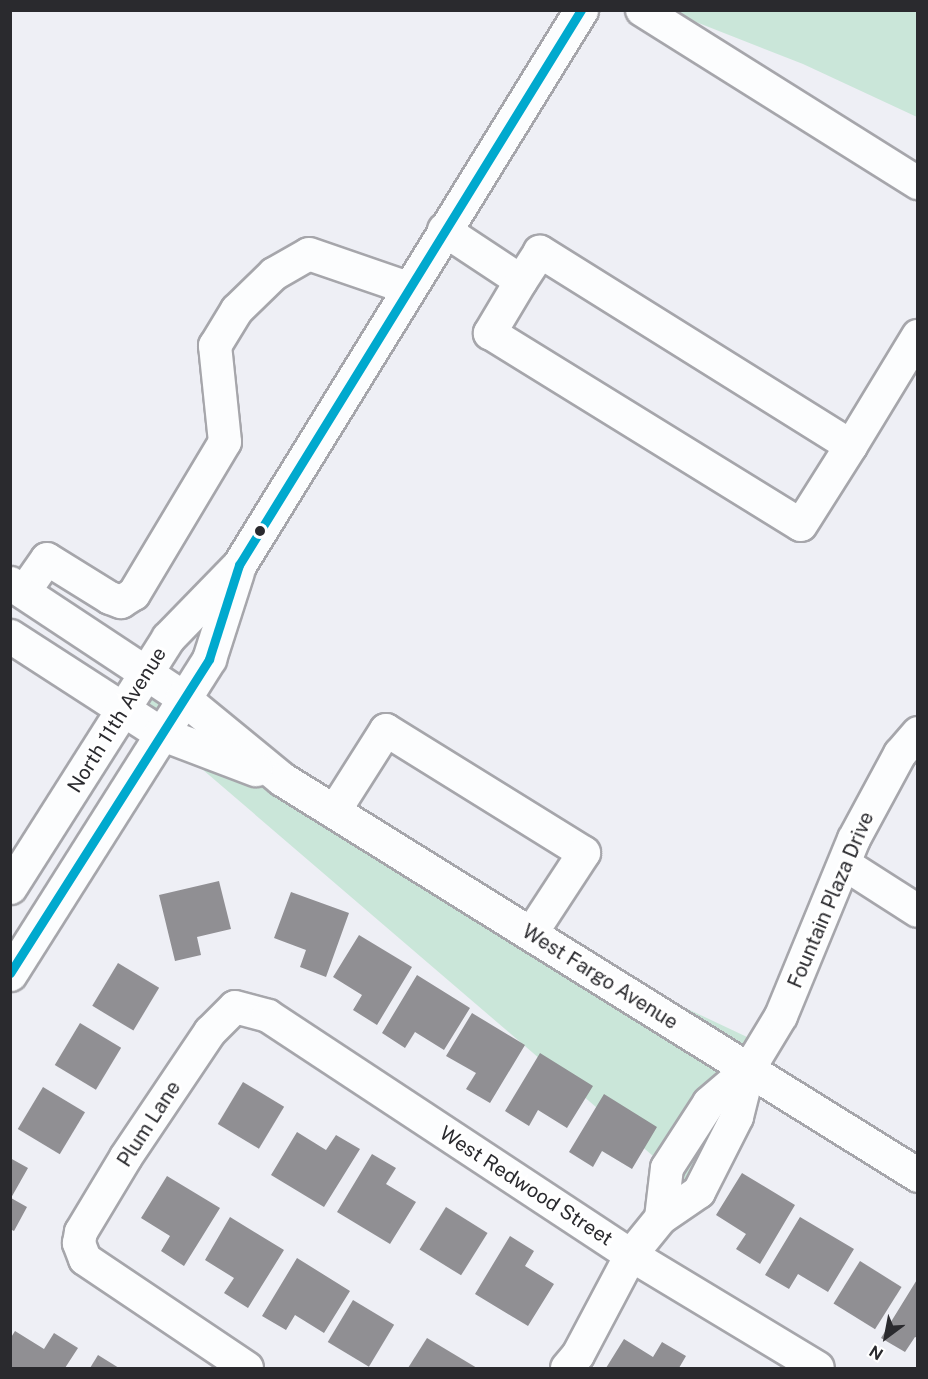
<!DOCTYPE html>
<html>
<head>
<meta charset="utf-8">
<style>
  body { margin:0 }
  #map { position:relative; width:928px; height:1379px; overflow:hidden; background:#eeeff5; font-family:"Public Sans",sans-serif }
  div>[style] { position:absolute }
  .green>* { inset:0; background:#cae6d9 }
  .building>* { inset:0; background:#908f93; transform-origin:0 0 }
  .roads { filter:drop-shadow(2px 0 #a6a6ab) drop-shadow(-2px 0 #a6a6ab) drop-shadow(0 2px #a6a6ab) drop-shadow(0 -2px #a6a6ab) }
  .minor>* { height:32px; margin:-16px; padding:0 16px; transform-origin:16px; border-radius:16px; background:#fcfdfe }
  .major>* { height:33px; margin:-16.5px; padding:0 16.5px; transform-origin:16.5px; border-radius:16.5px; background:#fcfdfe }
  .bus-1>* { height:9px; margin:-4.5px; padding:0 4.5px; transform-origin:4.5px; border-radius:4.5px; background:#00a9ce }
  .dots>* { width:16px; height:16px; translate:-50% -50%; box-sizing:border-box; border:3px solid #fff; border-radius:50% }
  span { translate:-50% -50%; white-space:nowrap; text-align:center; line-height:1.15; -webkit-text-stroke:6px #fff; paint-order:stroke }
  .street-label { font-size:20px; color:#2a2a2e }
  .frame { position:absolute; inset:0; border:12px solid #2a2a2e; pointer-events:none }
  .north { position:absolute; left:856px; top:1307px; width:60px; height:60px; -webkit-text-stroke:4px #fff; paint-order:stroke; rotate:212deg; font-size:16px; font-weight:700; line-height:24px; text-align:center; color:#2a2a2e }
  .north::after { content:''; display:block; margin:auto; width:21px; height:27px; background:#2a2a2e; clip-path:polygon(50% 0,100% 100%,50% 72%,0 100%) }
</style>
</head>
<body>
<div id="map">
  <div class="green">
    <i style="clip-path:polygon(668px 11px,917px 11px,917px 117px,803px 64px)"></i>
    <i style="clip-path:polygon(148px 674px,605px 970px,764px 1045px,699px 1192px,661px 1218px,667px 1168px,160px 733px,124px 709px)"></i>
  </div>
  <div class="building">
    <i style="clip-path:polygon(219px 881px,231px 929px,197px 937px,201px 955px,175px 961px,159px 895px)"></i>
    <i style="clip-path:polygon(291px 892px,349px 913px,326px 977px,300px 967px,306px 950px,274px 938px)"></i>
    <i style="clip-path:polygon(359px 935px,412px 967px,377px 1025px,353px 1010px,362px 995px,333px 977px)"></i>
    <i style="left:118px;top:963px;width:48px;height:50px;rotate:31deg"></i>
    <i style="clip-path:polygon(417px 975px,470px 1008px,444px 1050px,415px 1032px,405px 1048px,382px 1033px)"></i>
    <i style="clip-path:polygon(472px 1013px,525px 1045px,490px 1103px,466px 1089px,476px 1073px,446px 1056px)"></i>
    <i style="left:80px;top:1023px;width:48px;height:49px;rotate:31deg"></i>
    <i style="clip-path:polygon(540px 1053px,593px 1086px,567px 1128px,538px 1110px,529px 1126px,505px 1111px)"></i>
    <i style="left:243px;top:1082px;width:48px;height:49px;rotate:31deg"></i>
    <i style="left:43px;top:1087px;width:49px;height:49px;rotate:31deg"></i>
    <i style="clip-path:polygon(604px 1094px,657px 1127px,632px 1169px,602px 1151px,593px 1167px,569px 1152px)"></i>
    <i style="clip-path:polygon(297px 1132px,326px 1150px,336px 1135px,360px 1149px,324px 1207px,271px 1175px)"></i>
    <i style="clip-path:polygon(372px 1154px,396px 1168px,386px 1184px,416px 1202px,390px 1244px,337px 1212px)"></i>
    <i style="clip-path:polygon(10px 1158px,28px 1168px,11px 1198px,27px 1207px,14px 1231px,10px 1229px)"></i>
    <i style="clip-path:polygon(742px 1173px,795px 1205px,760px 1264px,736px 1249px,746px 1234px,716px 1215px)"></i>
    <i style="clip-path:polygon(167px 1176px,220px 1208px,184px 1266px,161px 1251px,170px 1236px,141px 1218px)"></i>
    <i style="left:446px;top:1207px;width:49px;height:50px;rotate:32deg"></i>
    <i style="clip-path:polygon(230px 1217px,284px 1250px,248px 1308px,224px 1293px,234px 1278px,205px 1260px)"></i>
    <i style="clip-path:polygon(800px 1217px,854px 1249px,828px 1292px,798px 1274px,789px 1289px,765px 1275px)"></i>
    <i style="clip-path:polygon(510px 1236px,534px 1251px,525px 1266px,554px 1284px,528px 1326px,475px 1294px)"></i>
    <i style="clip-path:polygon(297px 1258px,350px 1291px,324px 1333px,295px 1315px,286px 1330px,262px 1316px)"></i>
    <i style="left:860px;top:1261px;width:49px;height:50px;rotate:32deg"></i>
    <i style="clip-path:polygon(918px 1278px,918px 1338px,915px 1337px,905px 1352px,881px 1338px)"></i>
    <i style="left:353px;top:1300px;width:48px;height:49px;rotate:31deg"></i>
    <i style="clip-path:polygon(15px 1331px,44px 1349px,54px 1333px,78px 1348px,65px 1368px,10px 1368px,10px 1339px)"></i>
    <i style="clip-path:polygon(427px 1338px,477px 1368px,408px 1368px)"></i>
    <i style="clip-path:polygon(624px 1339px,653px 1357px,662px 1342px,686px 1356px,679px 1368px,606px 1368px)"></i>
    <i style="clip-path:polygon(98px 1355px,119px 1368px,90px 1368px)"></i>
  </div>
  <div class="roads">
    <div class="minor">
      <i style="left:642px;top:10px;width:326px;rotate:32.1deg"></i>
      <i style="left:444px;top:230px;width:92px;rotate:33.5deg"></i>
      <i style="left:521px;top:281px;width:61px;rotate:120.8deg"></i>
      <i style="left:490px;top:333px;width:365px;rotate:31.7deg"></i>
      <i style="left:801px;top:525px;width:93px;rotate:-57.7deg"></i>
      <i style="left:851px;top:446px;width:367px;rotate:-148deg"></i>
      <i style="left:540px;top:252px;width:35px;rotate:123deg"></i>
      <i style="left:851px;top:446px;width:129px;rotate:-58.7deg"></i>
      <i style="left:24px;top:592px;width:40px;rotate:-55.1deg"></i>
      <i style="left:47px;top:559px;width:74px;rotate:31.8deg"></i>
      <i style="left:110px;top:598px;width:12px;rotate:20deg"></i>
      <i style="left:121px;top:602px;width:15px;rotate:-32deg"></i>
      <i style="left:134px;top:594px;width:177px;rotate:-59.1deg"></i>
      <i style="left:225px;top:442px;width:97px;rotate:-95.9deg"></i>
      <i style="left:215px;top:346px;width:42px;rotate:-58.6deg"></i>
      <i style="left:237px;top:310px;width:52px;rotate:-44.2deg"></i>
      <i style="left:274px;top:274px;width:40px;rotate:-29.7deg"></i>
      <i style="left:309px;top:254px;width:105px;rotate:19deg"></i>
      <i style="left:334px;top:812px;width:97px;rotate:-57.6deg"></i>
      <i style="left:386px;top:730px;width:233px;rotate:31.8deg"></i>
      <i style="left:584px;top:853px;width:97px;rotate:123.2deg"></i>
      <i style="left:846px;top:865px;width:85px;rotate:32.6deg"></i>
      <i style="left:661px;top:1218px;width:50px;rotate:-83.2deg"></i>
      <i style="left:667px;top:1168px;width:77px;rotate:-57.1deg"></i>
      <i style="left:709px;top:1103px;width:52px;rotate:-40.4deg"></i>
      <i style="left:749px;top:1069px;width:62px;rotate:-58.9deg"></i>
      <i style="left:781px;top:1016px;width:191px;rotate:-67.6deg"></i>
      <i style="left:854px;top:839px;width:97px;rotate:-61.6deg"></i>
      <i style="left:900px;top:754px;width:28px;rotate:-49deg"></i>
      <i style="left:247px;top:1368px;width:195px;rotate:-146.1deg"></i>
      <i style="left:85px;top:1259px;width:17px;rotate:-111deg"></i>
      <i style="left:79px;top:1243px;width:11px;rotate:-80deg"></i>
      <i style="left:81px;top:1232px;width:87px;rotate:-59deg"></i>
      <i style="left:126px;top:1157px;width:151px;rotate:-56.1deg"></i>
      <i style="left:210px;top:1032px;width:35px;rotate:-45deg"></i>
      <i style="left:235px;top:1007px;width:34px;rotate:15deg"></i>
      <i style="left:268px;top:1016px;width:435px;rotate:33.4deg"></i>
      <i style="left:631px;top:1255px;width:218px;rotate:31.1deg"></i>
      <i style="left:567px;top:1368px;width:17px;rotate:-50deg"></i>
      <i style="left:578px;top:1355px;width:113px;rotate:-62.1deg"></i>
      <i style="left:631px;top:1255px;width:48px;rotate:-51deg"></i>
      <i style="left:661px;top:1218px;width:46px;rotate:-34.4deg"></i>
      <i style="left:699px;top:1192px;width:84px;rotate:-63.1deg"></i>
      <i style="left:737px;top:1117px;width:49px;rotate:-76deg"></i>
    </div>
    <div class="major">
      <i style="left:10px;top:583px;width:206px;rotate:33.5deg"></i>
      <i style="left:182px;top:697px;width:129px;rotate:39.4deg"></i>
      <i style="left:282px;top:779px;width:749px;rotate:31.91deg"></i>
      <i style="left:10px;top:636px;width:179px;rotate:32.9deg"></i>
      <i style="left:160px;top:733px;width:102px;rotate:20.8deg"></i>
      <i style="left:10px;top:887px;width:295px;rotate:-57.6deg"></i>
      <i style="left:168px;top:638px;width:102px;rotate:-45.8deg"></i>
      <i style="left:239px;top:565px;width:652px;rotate:-58.36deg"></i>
      <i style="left:10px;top:974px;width:373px;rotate:-57.7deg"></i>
      <i style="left:209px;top:659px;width:91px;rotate:-72.2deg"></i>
    </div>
  </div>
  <div class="bus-1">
    <i style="left:10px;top:973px;width:372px;rotate:-57.6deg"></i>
    <i style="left:209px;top:659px;width:99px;rotate:-72.3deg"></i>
    <i style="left:239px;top:565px;width:652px;rotate:-58.36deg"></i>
  </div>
  <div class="dots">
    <i style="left:260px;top:531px;background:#2a2a2e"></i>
  </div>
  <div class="street-label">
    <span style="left:117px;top:720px;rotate:-58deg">North 11th Avenue</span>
    <span style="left:831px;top:900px;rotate:-67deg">Fountain Plaza Drive</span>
    <span style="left:600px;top:977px;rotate:32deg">West Fargo Avenue</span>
    <span style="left:149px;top:1124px;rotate:-57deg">Plum Lane</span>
    <span style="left:526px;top:1186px;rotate:33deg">West Redwood Street</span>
  </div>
  <div class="frame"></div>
  <div class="north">N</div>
</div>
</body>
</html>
